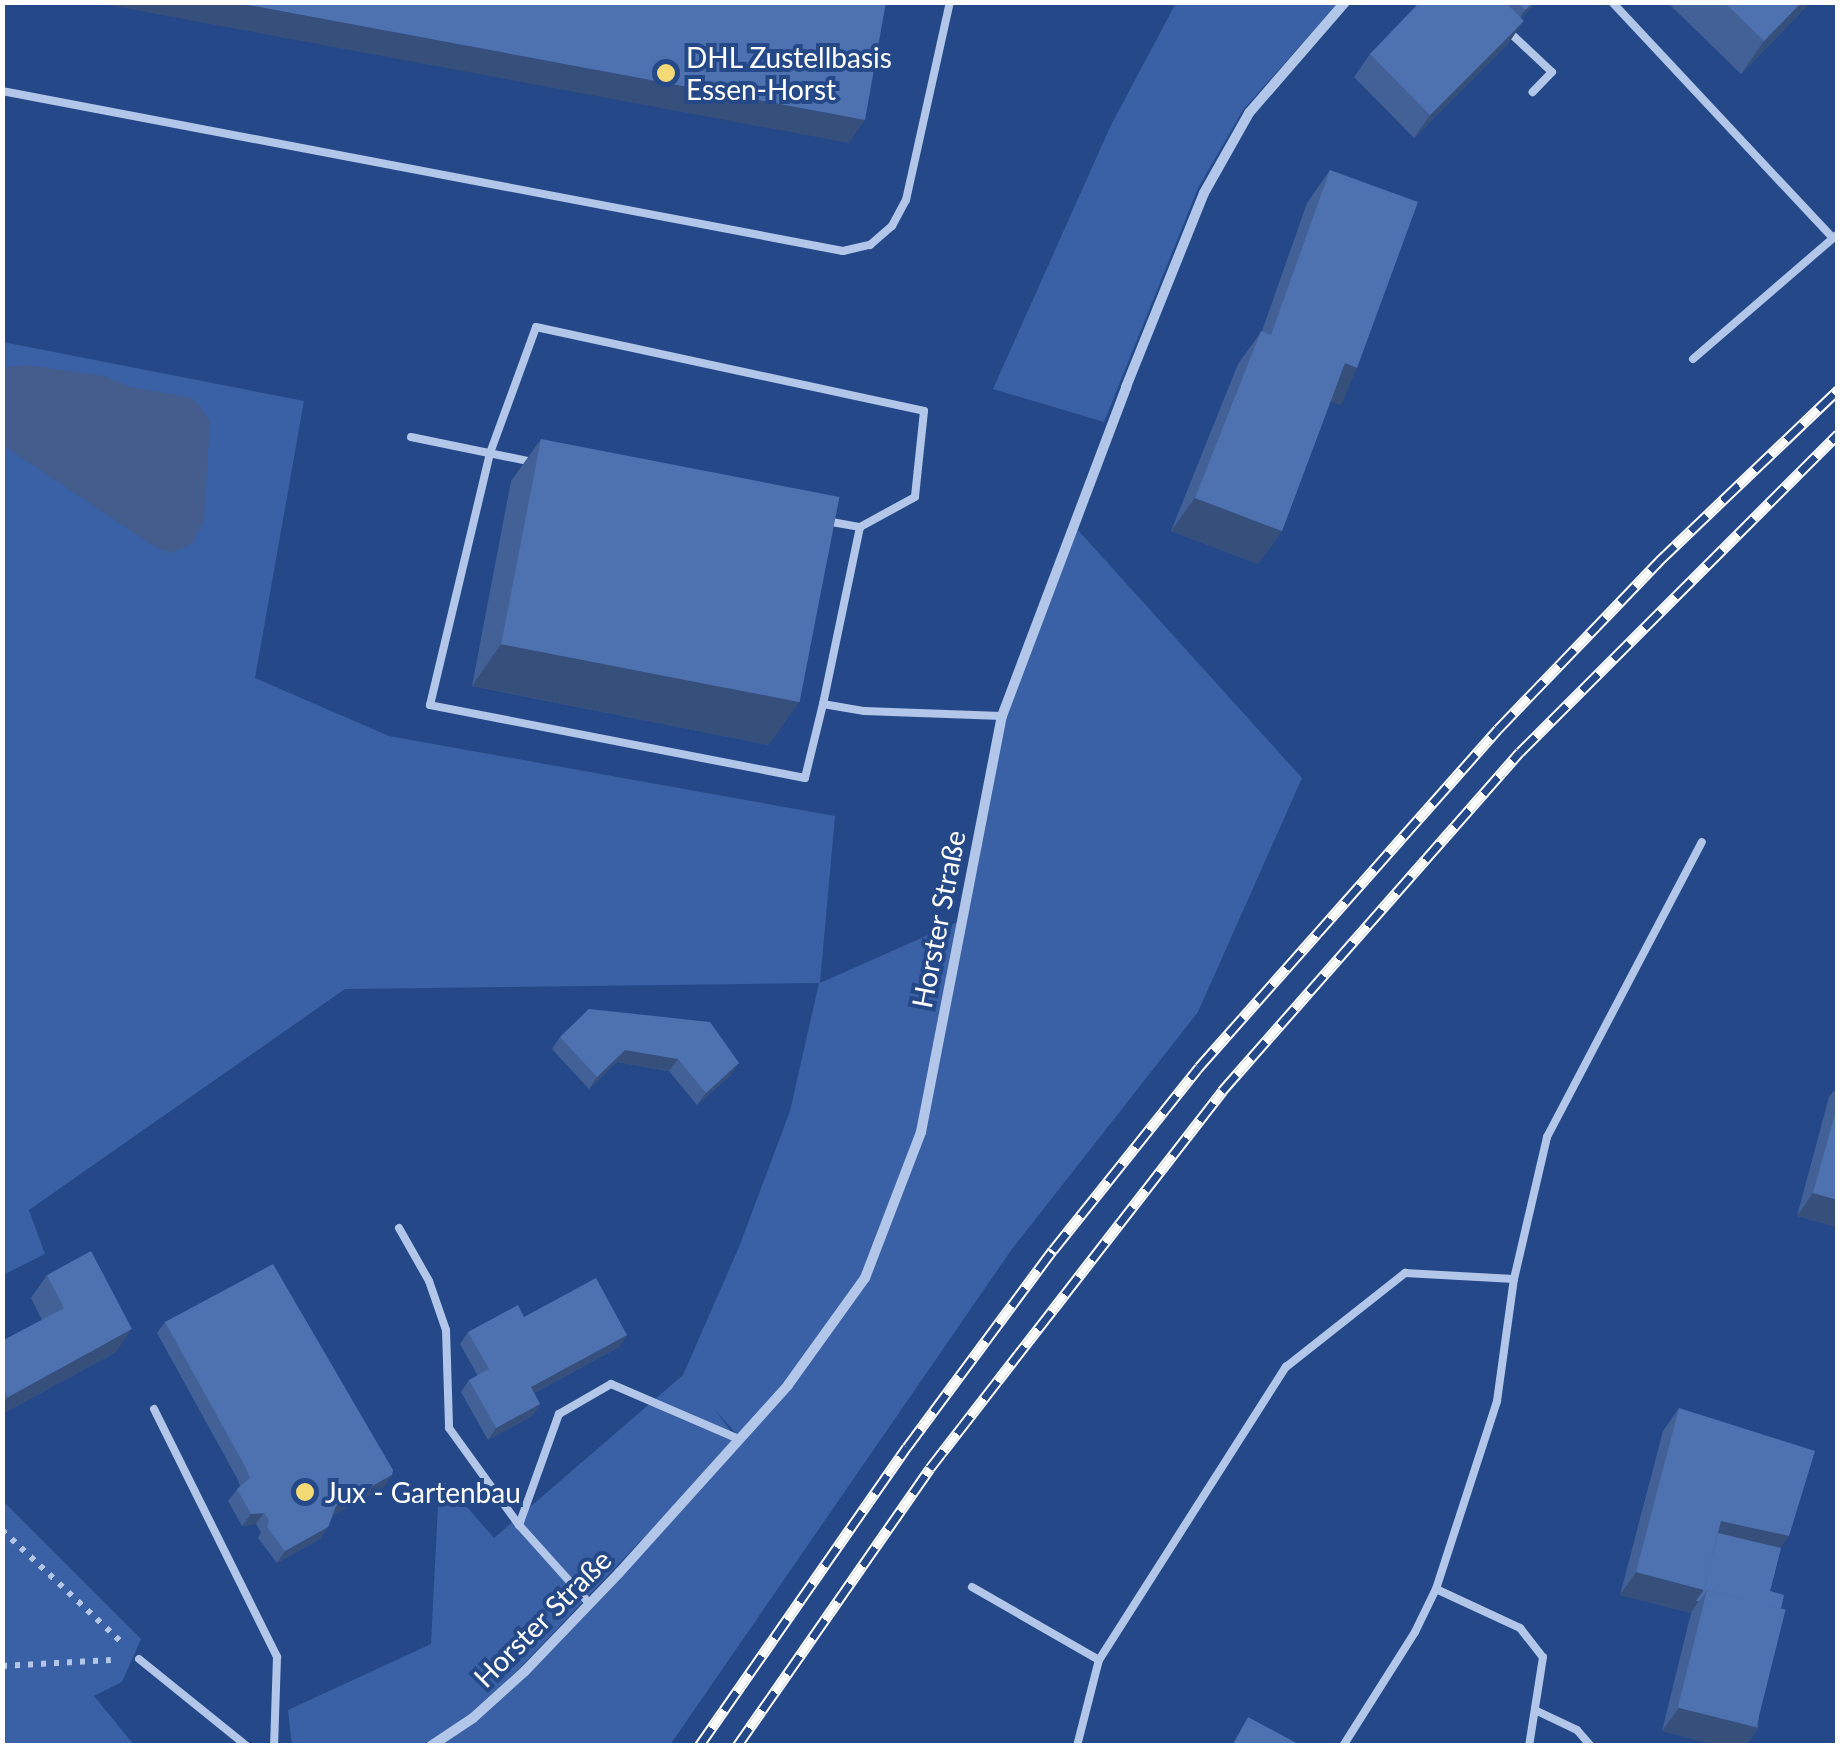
<!DOCTYPE html>
<html>
<head>
<meta charset="utf-8">
<style>
  body { margin:0 }
  #map { position:relative; width:1840px; height:1748px; overflow:hidden; background:#254888; font-family:Lato,sans-serif }
  div>[style] { position:absolute }
  .green>* { inset:0; background:#3a60a5 }
  .water>* { inset:0; background:#445d8c }
  .path>* { height:6px; margin-top:-3px; transform-origin:0; background:repeating-linear-gradient(90deg,#b2c6e9 0 5px,transparent 0 13px) }
  .lane>* { height:8px; margin:-4px; padding:0 4px; transform-origin:4px; border-radius:4px; background:#b2c6e9 }
  .street>* { height:10px; margin:-5px; padding:0 5px; transform-origin:5px; border-radius:5px; background:#b2c6e9 }
  .rail>* { height:11px; margin-top:-5.5px; transform-origin:0; background:repeating-linear-gradient(90deg,#254888 0 22px,#fff 0 44px); box-sizing:border-box; border-block:2px solid #fff }
  .wall>* { inset:0; background:#436197 }
  .shaded-wall>* { inset:0; background:#374f7b; transform-origin:0 0 }
  .building>* { inset:0; background:#4e71b0; transform-origin:0 0 }
  .dots>* { width:28px; height:28px; translate:-50% -50%; box-sizing:border-box; border:5px solid #254888; border-radius:50% }
  span { translate:-50% -50%; white-space:nowrap; text-align:center; line-height:1.15; -webkit-text-stroke:8px #254888; paint-order:stroke }
  .poi-label { font-size:28px; color:#fff }
  .left { translate:0 -50%; text-align:left }
  .street-label { font-size:28px; color:#fff }
  .frame { position:absolute; inset:0; border:5px solid #fff; pointer-events:none }
</style>
</head>
<body>
<div id="map">
  <div class="green">
    <i style="clip-path:polygon(1176px 3px,1338px 3px,1243px 110px,1198px 188px,1104px 422px,993px 389px,1111px 125px)"></i>
    <i style="clip-path:polygon(3px 342px,304px 401px,255px 678px,389px 736px,835px 816px,820px 983px,964px 919px,1006px 718px,1077px 529px,1302px 778px,1198px 1012px,1012px 1249px,670px 1745px,435px 1745px,467px 1725px,742px 1440px,715px 1410px,737px 1439px,521px 1667px,468px 1718px,429px 1745px,292px 1745px,288px 1710px,431px 1644px,439px 1485px,445px 1482px,494px 1538px,683px 1375px,739px 1247px,790px 1111px,819px 983px,345px 989px,29px 1210px,45px 1254px,3px 1275px)"></i>
    <i style="clip-path:polygon(3px 1501px,141px 1639px,122px 1682px,94px 1696px,134px 1745px,3px 1745px)"></i>
  </div>
  <div class="water">
    <i style="clip-path:polygon(29px 365px,103px 376px,130px 387px,192px 398px,200px 406px,210px 421px,204px 518px,193px 543px,172px 553px,157px 548px,3px 445px,3px 367px)"></i>
  </div>
  <div class="path">
    <i style="left:2px;top:1530px;width:162px;rotate:43.2deg"></i>
    <i style="left:2px;top:1666px;width:109px;rotate:-3.2deg"></i>
  </div>
  <div class="lane">
    <i style="left:1612px;top:2px;width:323px;rotate:46.9deg"></i>
    <i style="left:1506px;top:29px;width:63px;rotate:43.1deg"></i>
    <i style="left:1552px;top:72px;width:28px;rotate:134deg"></i>
    <i style="left:2px;top:91px;width:856px;rotate:10.77deg"></i>
    <i style="left:843px;top:251px;width:28px;rotate:-13deg"></i>
    <i style="left:870px;top:245px;width:29px;rotate:-41deg"></i>
    <i style="left:892px;top:226px;width:30px;rotate:-62deg"></i>
    <i style="left:906px;top:200px;width:203px;rotate:-77.5deg"></i>
    <i style="left:1693px;top:359px;width:191px;rotate:-40.8deg"></i>
    <i style="left:411px;top:437px;width:125px;rotate:11.6deg"></i>
    <i style="left:826px;top:521px;width:35px;rotate:10deg"></i>
    <i style="left:860px;top:527px;width:181px;rotate:101.8deg"></i>
    <i style="left:823px;top:704px;width:42px;rotate:9.7deg"></i>
    <i style="left:864px;top:711px;width:138px;rotate:2.1deg"></i>
    <i style="left:823px;top:704px;width:76px;rotate:103.7deg"></i>
    <i style="left:805px;top:778px;width:382px;rotate:-169deg"></i>
    <i style="left:430px;top:705px;width:259px;rotate:-76.6deg"></i>
    <i style="left:490px;top:453px;width:134px;rotate:-69.9deg"></i>
    <i style="left:536px;top:327px;width:397px;rotate:12.2deg"></i>
    <i style="left:924px;top:411px;width:86px;rotate:96deg"></i>
    <i style="left:915px;top:497px;width:63px;rotate:151.4deg"></i>
    <i style="left:399px;top:1228px;width:61px;rotate:60.5deg"></i>
    <i style="left:429px;top:1281px;width:52px;rotate:70.9deg"></i>
    <i style="left:446px;top:1330px;width:98px;rotate:88.2deg"></i>
    <i style="left:449px;top:1428px;width:120px;rotate:54.2deg"></i>
    <i style="left:154px;top:1409px;width:277px;rotate:63.6deg"></i>
    <i style="left:277px;top:1657px;width:89px;rotate:91.9deg"></i>
    <i style="left:972px;top:1587px;width:146px;rotate:29.9deg"></i>
    <i style="left:1099px;top:1660px;width:348px;rotate:-57.5deg"></i>
    <i style="left:1286px;top:1367px;width:152px;rotate:-38.3deg"></i>
    <i style="left:1405px;top:1273px;width:109px;rotate:3.2deg"></i>
    <i style="left:1436px;top:1589px;width:198px;rotate:-72deg"></i>
    <i style="left:1497px;top:1401px;width:123px;rotate:-82.1deg"></i>
    <i style="left:1514px;top:1279px;width:146px;rotate:-76.9deg"></i>
    <i style="left:1547px;top:1137px;width:333px;rotate:-62.3deg"></i>
    <i style="left:589px;top:1603px;width:105px;rotate:-131.9deg"></i>
    <i style="left:519px;top:1525px;width:118px;rotate:-70.2deg"></i>
    <i style="left:559px;top:1414px;width:60px;rotate:-30deg"></i>
    <i style="left:611px;top:1384px;width:139px;rotate:23.3deg"></i>
    <i style="left:139px;top:1659px;width:139px;rotate:38.9deg"></i>
    <i style="left:1537px;top:1711px;width:44px;rotate:25.4deg"></i>
    <i style="left:1577px;top:1730px;width:21px;rotate:49deg"></i>
    <i style="left:1077px;top:1746px;width:89px;rotate:-75.7deg"></i>
    <i style="left:1343px;top:1746px;width:135px;rotate:-57.7deg"></i>
    <i style="left:1415px;top:1632px;width:48px;rotate:-64deg"></i>
    <i style="left:1436px;top:1589px;width:93px;rotate:24.9deg"></i>
    <i style="left:1520px;top:1628px;width:37px;rotate:52deg"></i>
    <i style="left:1543px;top:1657px;width:90px;rotate:98.9deg"></i>
  </div>
  <div class="street">
    <i style="left:431px;top:1746px;width:50px;rotate:-33.7deg"></i>
    <i style="left:473px;top:1718px;width:70px;rotate:-42.1deg"></i>
    <i style="left:525px;top:1671px;width:136px;rotate:-46.2deg"></i>
    <i style="left:619px;top:1573px;width:253px;rotate:-48deg"></i>
    <i style="left:788px;top:1385px;width:132px;rotate:-54.3deg"></i>
    <i style="left:865px;top:1278px;width:156px;rotate:-69deg"></i>
    <i style="left:921px;top:1132px;width:424px;rotate:-79deg"></i>
    <i style="left:1002px;top:716px;width:352px;rotate:-69.3deg"></i>
    <i style="left:1126px;top:387px;width:209px;rotate:-68.1deg"></i>
    <i style="left:1204px;top:193px;width:92px;rotate:-60.6deg"></i>
    <i style="left:1249px;top:113px;width:147px;rotate:-49.1deg"></i>
  </div>
  <div class="rail">
    <i style="left:699px;top:1746px;width:364px;rotate:-55.2deg"></i>
    <i style="left:907px;top:1447px;width:245px;rotate:-53.5deg"></i>
    <i style="left:1053px;top:1250px;width:234px;rotate:-51.4deg"></i>
    <i style="left:1199px;top:1067px;width:451px;rotate:-48.5deg"></i>
    <i style="left:1498px;top:729px;width:233px;rotate:-46.2deg"></i>
    <i style="left:1659px;top:561px;width:248px;rotate:-43.7deg"></i>
    <i style="left:737px;top:1746px;width:338px;rotate:-55.2deg"></i>
    <i style="left:930px;top:1468px;width:477px;rotate:-52.2deg"></i>
    <i style="left:1222px;top:1091px;width:451px;rotate:-48.7deg"></i>
    <i style="left:1520px;top:752px;width:450px;rotate:-45deg"></i>
  </div>
  <div class="wall">
    <i style="clip-path:polygon(1420px 2px,1537px 2px,1521px 18px,1508px 44px,1414px 138px,1354px 77px,1370px 54px)"></i>
    <i style="clip-path:polygon(1667px 2px,1811px 2px,1741px 74px)"></i>
    <i style="clip-path:polygon(1330px 170px,1334px 402px,1331px 400px,1282px 531px,1258px 564px,1171px 531px,1238px 364px,1262px 331px,1307px 203px)"></i>
    <i style="clip-path:polygon(541px 439px,769px 745px,472px 686px,511px 481px)"></i>
    <i style="clip-path:polygon(589px 1009px,731px 1075px,697px 1105px,669px 1071px,617px 1062px,589px 1089px,552px 1049px,560px 1037px)"></i>
    <i style="clip-path:polygon(1838px 1086px,1838px 1227px,1797px 1216px,1829px 1097px)"></i>
    <i style="clip-path:polygon(47px 1275px,116px 1352px,2px 1414px,2px 1341px,42px 1320px,31px 1298px)"></i>
    <i style="clip-path:polygon(524px 1317px,627px 1335px,619px 1347px,534px 1393px,540px 1404px,532px 1416px,488px 1440px,461px 1392px,469px 1380px,478px 1376px,460px 1344px,468px 1332px)"></i>
    <i style="clip-path:polygon(165px 1322px,384px 1487px,333px 1515px,328px 1527px,320px 1539px,277px 1563px,258px 1538px,261px 1532px,256px 1524px,242px 1526px,228px 1501px,240px 1486px,238px 1480px,157px 1333px)"></i>
    <i style="clip-path:polygon(1679px 1408px,1781px 1548px,1770px 1591px,1758px 1728px,1746px 1746px,1720px 1746px,1662px 1731px,1691px 1613px,1620px 1595px,1663px 1431px)"></i>
  </div>
  <div class="shaded-wall">
    <i style="clip-path:polygon(92px 2px,232px 2px,865px 120px,849px 143px)"></i>
    <i style="clip-path:polygon(1534px 2px,1537px 2px,1517px 22px,1525px 10px)"></i>
    <i style="clip-path:polygon(1802px 2px,1811px 2px,1741px 74px,1764px 41px)"></i>
    <i style="clip-path:polygon(1524px 21px,1508px 44px,1414px 138px,1430px 115px)"></i>
    <i style="left:1345px;top:363px;width:13px;height:41px;rotate:23deg"></i>
    <i style="clip-path:polygon(1195px 498px,1282px 531px,1258px 564px,1171px 531px)"></i>
    <i style="clip-path:polygon(501px 644px,799px 702px,769px 745px,472px 686px)"></i>
    <i style="clip-path:polygon(625px 1050px,678px 1059px,669px 1071px,617px 1062px,589px 1089px,597px 1077px)"></i>
    <i style="clip-path:polygon(739px 1063px,731px 1075px,697px 1105px,706px 1093px)"></i>
    <i style="clip-path:polygon(1813px 1193px,1838px 1200px,1838px 1227px,1797px 1216px)"></i>
    <i style="clip-path:polygon(132px 1329px,116px 1352px,2px 1414px,2px 1404px,8px 1397px)"></i>
    <i style="clip-path:polygon(627px 1335px,619px 1347px,522px 1399px,531px 1387px)"></i>
    <i style="clip-path:polygon(540px 1404px,532px 1416px,488px 1440px,496px 1428px)"></i>
    <i style="clip-path:polygon(392px 1475px,384px 1487px,328px 1518px,336px 1506px)"></i>
    <i style="clip-path:polygon(264px 1513px,256px 1524px,242px 1526px,251px 1514px)"></i>
    <i style="clip-path:polygon(1721px 1521px,1789px 1536px,1773px 1559px,1710px 1545px)"></i>
    <i style="clip-path:polygon(328px 1527px,320px 1539px,277px 1563px,285px 1551px)"></i>
    <i style="clip-path:polygon(1636px 1572px,1704px 1590px,1699px 1601px,1691px 1613px,1620px 1595px)"></i>
    <i style="clip-path:polygon(1679px 1708px,1758px 1728px,1746px 1746px,1720px 1746px,1662px 1731px)"></i>
  </div>
  <div class="building">
    <i style="clip-path:polygon(232px 2px,886px 2px,865px 120px)"></i>
    <i style="clip-path:polygon(1420px 2px,1505px 2px,1524px 21px,1430px 115px,1370px 54px)"></i>
    <i style="clip-path:polygon(1517px 2px,1534px 2px,1525px 10px)"></i>
    <i style="clip-path:polygon(1724px 2px,1802px 2px,1764px 41px)"></i>
    <i style="clip-path:polygon(1330px 170px,1418px 202px,1357px 368px,1345px 363px,1282px 531px,1195px 498px,1261px 331px,1271px 335px)"></i>
    <i style="left:541px;top:439px;width:304px;height:209px;rotate:11deg"></i>
    <i style="clip-path:polygon(589px 1009px,710px 1022px,739px 1063px,706px 1093px,678px 1059px,625px 1050px,597px 1077px,560px 1037px)"></i>
    <i style="clip-path:polygon(1838px 1103px,1838px 1200px,1813px 1193px)"></i>
    <i style="clip-path:polygon(91px 1251px,132px 1329px,8px 1397px,2px 1386px,2px 1341px,64px 1308px,47px 1275px)"></i>
    <i style="clip-path:polygon(273px 1264px,393px 1470px,392px 1475px,336px 1506px,328px 1527px,285px 1551px,267px 1527px,269px 1520px,264px 1513px,251px 1514px,237px 1489px,250px 1478px,246px 1468px,165px 1322px)"></i>
    <i style="clip-path:polygon(596px 1278px,627px 1335px,531px 1387px,540px 1404px,496px 1428px,469px 1380px,489px 1369px,468px 1332px,518px 1305px,524px 1317px)"></i>
    <i style="clip-path:polygon(1679px 1408px,1815px 1451px,1789px 1536px,1721px 1521px,1704px 1590px,1636px 1572px)"></i>
    <i style="clip-path:polygon(1718px 1533px,1781px 1548px,1770px 1591px,1784px 1595px,1781px 1609px,1707px 1590px,1699px 1601px,1696px 1601px,1704px 1590px)"></i>
    <i style="left:1707px;top:1590px;width:81px;height:121px;rotate:14deg"></i>
    <i style="clip-path:polygon(1248px 1717px,1302px 1746px,1232px 1746px)"></i>
  </div>
  <div class="dots">
    <i style="left:666px;top:73px;background:#f3da76"></i>
    <i style="left:305px;top:1492px;background:#f3da76"></i>
  </div>
  <div class="poi-label">
    <span class="left" style="left:686px;top:73px">DHL Zustellbasis<br>Essen-Horst</span>
    <span class="left" style="left:325px;top:1492px">Jux - Gartenbau</span>
  </div>
  <div class="street-label">
    <span style="left:938px;top:919px;rotate:-79deg">Horster Straße</span>
    <span style="left:542px;top:1618px;rotate:-45deg">Horster Straße</span>
  </div>
  <div class="frame"></div>
</div>
</body>
</html>
